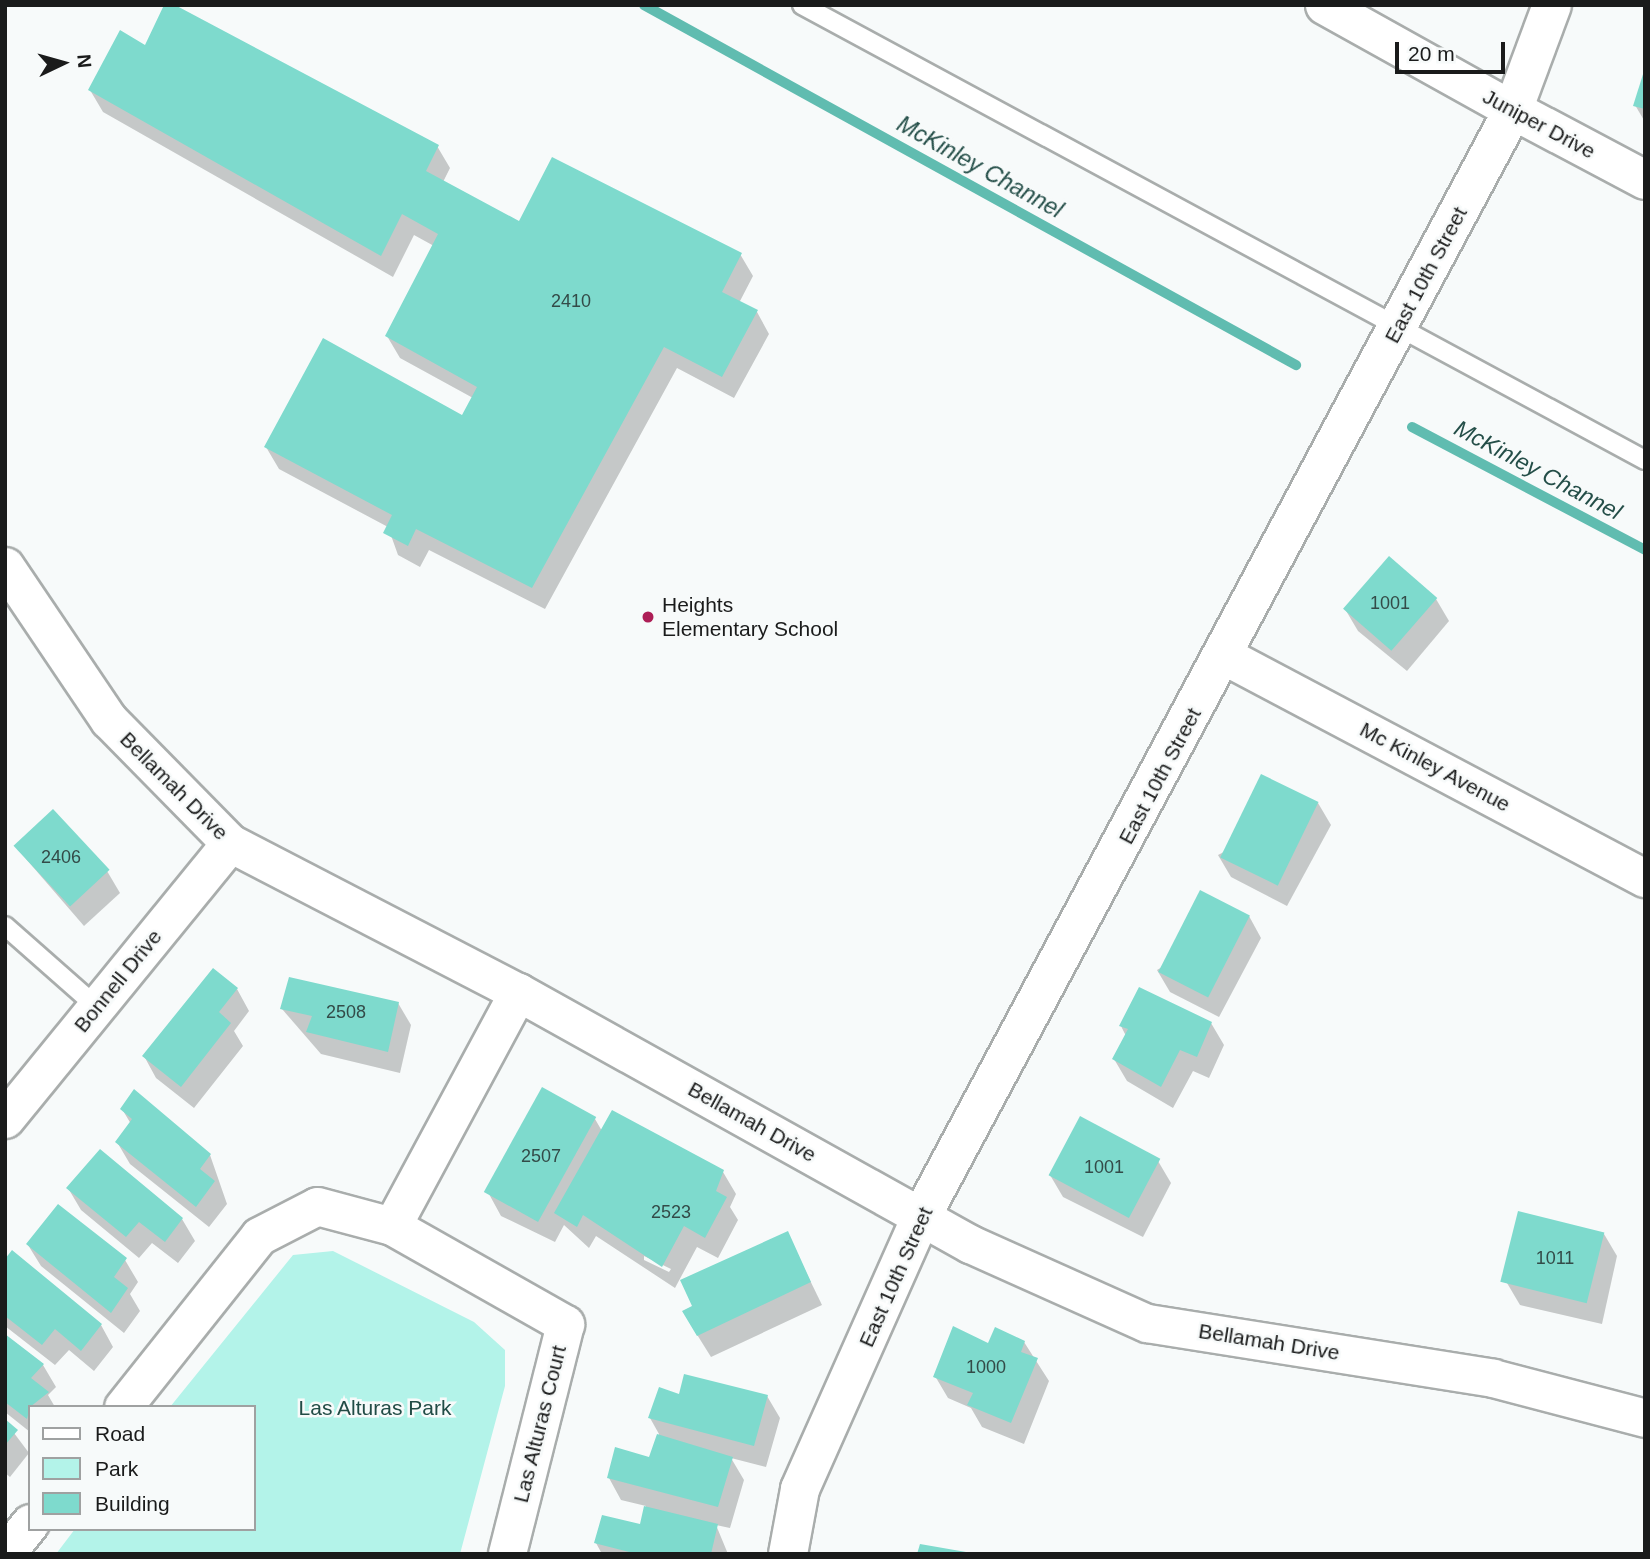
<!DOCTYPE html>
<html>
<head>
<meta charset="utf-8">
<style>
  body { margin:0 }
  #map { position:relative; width:1650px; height:1559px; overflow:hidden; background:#f7fafa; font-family:Arial,sans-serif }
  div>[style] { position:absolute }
  .green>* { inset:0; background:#b3f3e9 }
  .shadow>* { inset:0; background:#0003 }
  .stream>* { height:10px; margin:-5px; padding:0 5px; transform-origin:5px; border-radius:5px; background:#60bcb0 }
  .building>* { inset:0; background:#7edacd; transform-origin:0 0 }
  .roads { filter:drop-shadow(2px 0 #a9adac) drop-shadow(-2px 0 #a9adac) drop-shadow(0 2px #a9adac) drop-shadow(0 -2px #a9adac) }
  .service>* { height:18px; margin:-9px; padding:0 9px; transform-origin:9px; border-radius:9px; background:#fff }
  .minor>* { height:37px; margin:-18.5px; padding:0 18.5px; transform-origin:18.5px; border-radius:18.5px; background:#fff }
  .tertiary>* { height:38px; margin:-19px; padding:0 19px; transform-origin:19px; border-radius:19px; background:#fff }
  .secondary>* { height:38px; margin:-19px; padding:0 19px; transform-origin:19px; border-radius:19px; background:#fff }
  .dots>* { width:19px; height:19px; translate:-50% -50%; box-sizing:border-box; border:4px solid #f7fafa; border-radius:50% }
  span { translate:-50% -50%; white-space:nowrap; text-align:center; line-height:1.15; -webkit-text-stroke:5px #f7fafa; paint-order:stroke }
  .number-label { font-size:18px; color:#334b48 }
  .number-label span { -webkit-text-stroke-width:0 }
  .street-label { font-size:21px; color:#1a1b1b }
  .poi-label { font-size:21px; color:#1a1b1b }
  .left { translate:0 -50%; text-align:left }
  .park-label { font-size:21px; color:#214c46 }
  .water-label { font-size:23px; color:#244e48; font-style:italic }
  .frame { position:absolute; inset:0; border:7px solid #1a1b1b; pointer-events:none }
  .legend { position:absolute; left:28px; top:1405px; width:228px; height:126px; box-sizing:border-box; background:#f7fafa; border:2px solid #9fa1a1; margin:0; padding:9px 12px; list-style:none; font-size:21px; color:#1a1b1b }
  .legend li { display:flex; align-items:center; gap:14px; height:35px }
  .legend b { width:35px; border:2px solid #9fa1a1 }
  .north { position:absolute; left:28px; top:28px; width:70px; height:70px; -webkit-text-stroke:5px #f7fafa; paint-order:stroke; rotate:85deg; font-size:19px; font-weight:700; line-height:28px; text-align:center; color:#1a1b1b }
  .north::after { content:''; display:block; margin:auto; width:24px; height:32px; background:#1a1b1b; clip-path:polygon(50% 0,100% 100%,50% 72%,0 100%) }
  .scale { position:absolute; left:1395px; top:42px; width:110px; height:32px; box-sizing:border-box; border:4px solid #1a1b1b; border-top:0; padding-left:9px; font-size:21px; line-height:24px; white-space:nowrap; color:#1a1b1b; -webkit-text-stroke:5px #f7fafa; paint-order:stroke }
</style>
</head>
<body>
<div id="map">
  <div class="green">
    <i style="clip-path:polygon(333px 1251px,474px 1322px,505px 1350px,505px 1386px,460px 1554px,56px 1554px,75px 1529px,254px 1529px,254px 1407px,170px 1407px,293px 1255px)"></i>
  </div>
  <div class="shadow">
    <i style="clip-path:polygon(146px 48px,437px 146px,450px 168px,443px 182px,520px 223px,740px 254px,753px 276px,739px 303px,757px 312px,769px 334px,734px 398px,677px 368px,545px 609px,429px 550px,420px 567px,398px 555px,388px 527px,279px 469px,266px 447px,463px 418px,473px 398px,400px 358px,387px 336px,434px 246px,414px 235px,393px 277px,103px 112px,90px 90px)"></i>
    <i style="clip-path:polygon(1645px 75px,1645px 122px,1635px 105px)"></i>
    <i style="clip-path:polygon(1436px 599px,1449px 621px,1407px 671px,1358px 631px,1345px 609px)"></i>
    <i style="clip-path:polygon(1318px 803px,1331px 825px,1287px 906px,1231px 877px,1218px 855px)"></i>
    <i style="clip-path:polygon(14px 845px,107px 871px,120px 893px,84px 926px)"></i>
    <i style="clip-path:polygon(1249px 916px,1261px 938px,1219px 1017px,1170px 992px,1157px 970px)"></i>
    <i style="clip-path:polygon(237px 989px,249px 1011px,234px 1031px,243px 1046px,194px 1108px,156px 1078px,144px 1056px)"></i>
    <i style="clip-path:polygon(398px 1003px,411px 1025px,400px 1073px,321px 1054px,282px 1009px)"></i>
    <i style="clip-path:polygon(1211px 1023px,1224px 1045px,1209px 1078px,1193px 1071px,1173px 1108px,1127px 1081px,1114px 1059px,1126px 1036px,1121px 1026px)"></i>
    <i style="clip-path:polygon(122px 1109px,210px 1155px,227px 1204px,209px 1227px,130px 1164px,117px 1142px,131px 1124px)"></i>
    <i style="clip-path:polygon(evenodd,595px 1119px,602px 1131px,723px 1172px,736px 1194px,730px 1207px,738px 1220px,718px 1258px,697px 1247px,675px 1288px,596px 1236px,589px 1248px,564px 1225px,555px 1242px,501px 1216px,489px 1194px,595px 1119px,644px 1256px,671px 1269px,669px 1272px,644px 1260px,644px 1256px)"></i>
    <i style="clip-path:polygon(1158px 1161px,1171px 1183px,1143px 1237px,1063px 1197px,1050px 1175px)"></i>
    <i style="clip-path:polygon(68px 1188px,182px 1219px,195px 1241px,178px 1263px,152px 1243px,139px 1258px,81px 1210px)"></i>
    <i style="clip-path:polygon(787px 1233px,822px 1305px,711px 1357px,696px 1333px,694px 1307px)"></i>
    <i style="clip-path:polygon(1604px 1234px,1617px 1256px,1602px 1324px,1520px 1305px,1507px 1283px)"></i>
    <i style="clip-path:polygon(28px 1245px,125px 1260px,138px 1282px,130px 1294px,140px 1311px,124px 1333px,41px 1266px)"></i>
    <i style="clip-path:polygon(5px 1262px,101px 1325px,113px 1347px,94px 1371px,69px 1350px,55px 1365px,5px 1326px)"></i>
    <i style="clip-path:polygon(5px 1336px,43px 1365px,56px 1387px,48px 1395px,55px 1407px,30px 1407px,30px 1432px,5px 1412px)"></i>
    <i style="clip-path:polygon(1024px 1342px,1049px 1381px,1024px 1444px,982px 1427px,971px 1408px,948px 1398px,935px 1376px,989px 1346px)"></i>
    <i style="clip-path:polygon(680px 1396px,767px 1396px,780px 1418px,766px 1467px,731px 1458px,744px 1480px,730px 1528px,716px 1525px,728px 1554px,602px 1554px,596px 1543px,641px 1526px,646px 1506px,621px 1500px,609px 1478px,650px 1459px,659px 1434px,650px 1418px)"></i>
    <i style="clip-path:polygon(5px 1421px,29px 1453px,10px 1477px,5px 1473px)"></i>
  </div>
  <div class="stream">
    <i style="left:644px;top:5px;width:745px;rotate:28.91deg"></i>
    <i style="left:1412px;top:427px;width:263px;rotate:27.8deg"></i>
  </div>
  <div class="building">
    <i style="clip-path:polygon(164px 5px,175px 5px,439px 145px,426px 171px,519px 221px,552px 157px,742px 253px,722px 292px,758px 310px,722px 377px,664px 347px,532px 588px,416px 529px,408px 546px,383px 533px,392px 515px,264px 447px,323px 338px,462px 415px,477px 387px,385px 336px,438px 234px,402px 214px,381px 256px,88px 90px,120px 30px,145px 45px)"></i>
    <i style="clip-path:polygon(1644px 71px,1645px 71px,1645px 109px,1633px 106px)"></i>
    <i style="left:1389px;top:556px;width:64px;height:70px;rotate:41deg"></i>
    <i style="left:1261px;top:774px;width:64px;height:93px;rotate:26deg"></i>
    <i style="left:53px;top:809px;width:83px;height:54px;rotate:47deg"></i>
    <i style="left:1200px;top:890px;width:56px;height:92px;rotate:27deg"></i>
    <i style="clip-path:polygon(213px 968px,238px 988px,219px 1012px,231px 1023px,181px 1087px,142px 1056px)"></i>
    <i style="clip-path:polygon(289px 977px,399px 1002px,388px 1052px,306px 1032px,312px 1016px,280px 1009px)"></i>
    <i style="clip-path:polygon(1139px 987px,1212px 1022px,1197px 1057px,1180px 1050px,1161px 1087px,1112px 1059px,1128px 1029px,1119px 1026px)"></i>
    <i style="left:542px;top:1087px;width:62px;height:120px;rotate:29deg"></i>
    <i style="clip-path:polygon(134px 1089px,211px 1154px,200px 1169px,215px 1181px,196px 1207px,115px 1142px,132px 1119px,120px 1109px)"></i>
    <i style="clip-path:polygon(612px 1110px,724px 1170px,716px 1191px,727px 1197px,705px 1238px,684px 1226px,662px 1267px,583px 1215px,577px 1227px,554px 1213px)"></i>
    <i style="left:1080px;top:1116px;width:91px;height:67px;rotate:28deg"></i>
    <i style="clip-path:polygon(100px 1149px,183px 1218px,165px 1242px,139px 1222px,126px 1237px,66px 1188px)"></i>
    <i style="clip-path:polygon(58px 1204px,127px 1258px,114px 1277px,128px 1288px,111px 1313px,26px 1244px)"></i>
    <i style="left:1518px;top:1211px;width:89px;height:73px;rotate:14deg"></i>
    <i style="clip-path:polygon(788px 1231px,811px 1282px,697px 1336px,682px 1311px,692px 1306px,680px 1280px)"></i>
    <i style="clip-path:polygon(12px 1250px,102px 1324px,81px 1351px,55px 1329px,42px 1345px,5px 1316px,5px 1259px)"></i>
    <i style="clip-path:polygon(953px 1326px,988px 1343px,995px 1327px,1025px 1341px,1021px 1352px,1038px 1358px,1011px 1423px,967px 1405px,973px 1393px,933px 1377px)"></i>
    <i style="clip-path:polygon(5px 1334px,44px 1364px,31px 1378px,49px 1392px,30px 1407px,27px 1419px,5px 1402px)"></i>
    <i style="clip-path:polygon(684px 1374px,768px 1395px,754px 1446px,648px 1418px,659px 1387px,679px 1394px)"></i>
    <i style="clip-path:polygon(5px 1419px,18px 1430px,5px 1445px)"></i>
    <i style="clip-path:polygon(657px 1434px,733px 1457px,718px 1507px,607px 1478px,615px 1447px,649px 1457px)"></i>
    <i style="clip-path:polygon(644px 1506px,718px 1524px,711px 1554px,637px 1554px,594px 1543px,602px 1515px,640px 1524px)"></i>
    <i style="clip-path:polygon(920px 1544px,966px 1552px,966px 1554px,917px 1554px)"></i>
  </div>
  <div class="roads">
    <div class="service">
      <i style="left:802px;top:5px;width:958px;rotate:28.36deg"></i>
      <i style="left:5px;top:926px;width:123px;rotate:41.4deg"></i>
    </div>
    <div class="minor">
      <i style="left:1324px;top:5px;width:216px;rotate:29.1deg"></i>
      <i style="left:5px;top:566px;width:186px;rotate:56deg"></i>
      <i style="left:109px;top:720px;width:173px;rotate:45.5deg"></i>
      <i style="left:230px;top:843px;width:324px;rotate:27.4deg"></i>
      <i style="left:518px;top:992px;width:518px;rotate:29.14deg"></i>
      <i style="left:970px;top:1244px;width:194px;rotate:24.1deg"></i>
      <i style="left:1147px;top:1323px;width:350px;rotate:9deg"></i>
      <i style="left:1493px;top:1378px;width:157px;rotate:14.7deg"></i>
      <i style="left:1225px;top:656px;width:475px;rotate:27.9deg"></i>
      <i style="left:5px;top:1119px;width:356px;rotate:-50.8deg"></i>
      <i style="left:392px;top:1226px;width:266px;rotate:-61.7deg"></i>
      <i style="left:123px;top:1407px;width:218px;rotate:-51.5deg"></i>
      <i style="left:259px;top:1236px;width:65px;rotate:-27.3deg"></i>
      <i style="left:317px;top:1206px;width:78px;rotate:14.9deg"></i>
      <i style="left:392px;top:1226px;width:199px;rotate:29.5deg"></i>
      <i style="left:565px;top:1324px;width:237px;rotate:104.2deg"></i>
      <i style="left:5px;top:1554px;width:40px;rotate:-51deg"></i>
    </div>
    <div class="tertiary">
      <i style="left:1513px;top:110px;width:149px;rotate:27.9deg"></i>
    </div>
    <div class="secondary">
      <i style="left:788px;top:1554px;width:66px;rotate:-79.5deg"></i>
      <i style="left:800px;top:1489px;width:298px;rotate:-66deg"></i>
      <i style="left:921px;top:1217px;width:1255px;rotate:-61.86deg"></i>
      <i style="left:1513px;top:110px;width:112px;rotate:-69.6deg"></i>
    </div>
  </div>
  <div class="dots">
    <i style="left:648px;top:617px;background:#ad1e56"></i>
  </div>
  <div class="number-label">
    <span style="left:571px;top:301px">2410</span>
    <span style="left:1390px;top:603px">1001</span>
    <span style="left:61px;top:857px">2406</span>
    <span style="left:346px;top:1012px">2508</span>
    <span style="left:541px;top:1156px">2507</span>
    <span style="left:1104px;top:1167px">1001</span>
    <span style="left:671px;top:1212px">2523</span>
    <span style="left:1555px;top:1258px">1011</span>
    <span style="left:986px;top:1367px">1000</span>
  </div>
  <div class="street-label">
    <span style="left:1539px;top:124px;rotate:28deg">Juniper Drive</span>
    <span style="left:1426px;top:275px;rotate:-62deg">East 10th Street</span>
    <span style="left:1435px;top:767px;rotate:28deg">Mc Kinley Avenue</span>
    <span style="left:1160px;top:776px;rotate:-62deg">East 10th Street</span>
    <span style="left:174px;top:786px;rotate:45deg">Bellamah Drive</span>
    <span style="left:118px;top:981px;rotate:-51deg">Bonnell Drive</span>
    <span style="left:752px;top:1122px;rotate:29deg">Bellamah Drive</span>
    <span style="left:896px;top:1277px;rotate:-66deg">East 10th Street</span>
    <span style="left:1269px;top:1342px;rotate:9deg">Bellamah Drive</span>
    <span style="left:540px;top:1424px;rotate:-76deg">Las Alturas Court</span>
  </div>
  <div class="poi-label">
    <span class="left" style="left:662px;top:617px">Heights<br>Elementary School</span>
  </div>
  <div class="park-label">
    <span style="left:375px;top:1408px">Las Alturas Park</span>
  </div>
  <div class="water-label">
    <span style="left:980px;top:167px;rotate:29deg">McKinley Channel</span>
    <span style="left:1538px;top:470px;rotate:28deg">McKinley Channel</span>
  </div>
  <div class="frame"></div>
  <ul class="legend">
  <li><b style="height:9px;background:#fff"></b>Road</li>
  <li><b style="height:19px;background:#b3f3e9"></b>Park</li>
  <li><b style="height:19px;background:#7edacd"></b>Building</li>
  </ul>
  <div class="north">N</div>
  <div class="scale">20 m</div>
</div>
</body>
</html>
